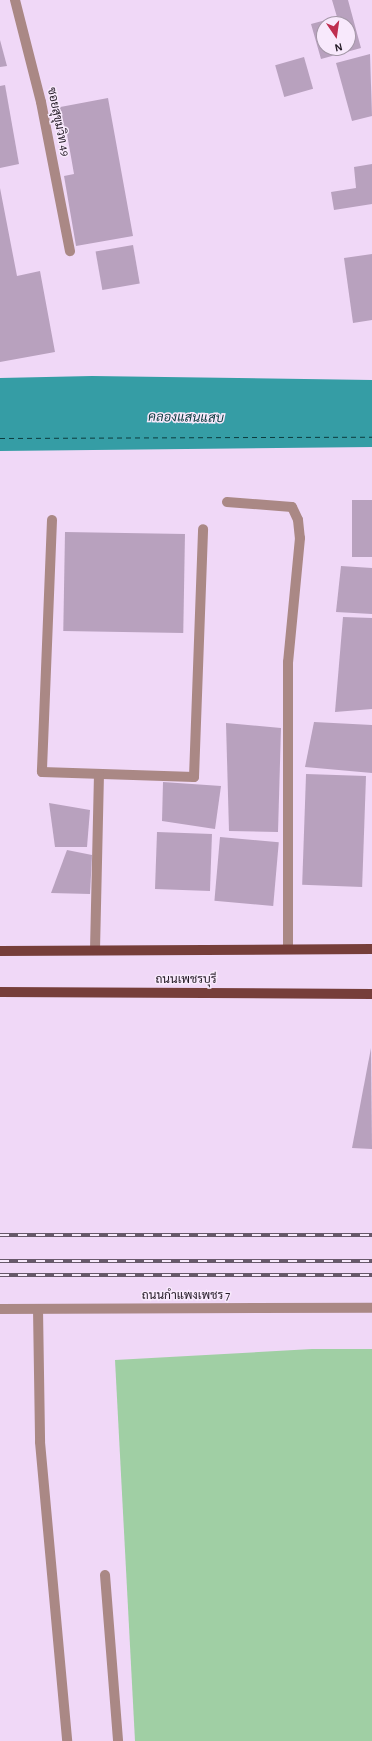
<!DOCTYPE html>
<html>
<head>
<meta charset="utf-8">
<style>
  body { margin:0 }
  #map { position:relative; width:372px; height:1741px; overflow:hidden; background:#f0d8f7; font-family:"Alegreya Sans",Sarabun,sans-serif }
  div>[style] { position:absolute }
  .green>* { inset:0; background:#a0cfa4 }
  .water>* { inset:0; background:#359da5 }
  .ferry>* { height:1px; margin-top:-0.5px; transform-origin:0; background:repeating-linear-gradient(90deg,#0b3b3e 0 5px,transparent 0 9px) }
  .building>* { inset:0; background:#b8a1be; transform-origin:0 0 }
  .minor>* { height:10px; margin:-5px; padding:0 5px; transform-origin:5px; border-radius:5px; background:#aa8885 }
  .major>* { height:10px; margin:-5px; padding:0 5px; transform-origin:5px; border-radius:5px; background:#763e3a }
  .rail>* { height:4.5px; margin-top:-2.25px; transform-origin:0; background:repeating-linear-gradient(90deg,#f8e9fc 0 9px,#67596a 0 18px); box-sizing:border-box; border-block:1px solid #67596a }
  span { translate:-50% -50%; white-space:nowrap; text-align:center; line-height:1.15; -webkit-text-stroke:3px #f8e9fc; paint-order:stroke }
  .street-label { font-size:12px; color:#231a25 }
  .water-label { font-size:13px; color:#0b3b3e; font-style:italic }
  .north { position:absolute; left:316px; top:16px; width:40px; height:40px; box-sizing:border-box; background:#f8e9fc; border:1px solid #a396a6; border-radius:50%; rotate:167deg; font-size:11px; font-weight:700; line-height:16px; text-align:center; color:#231a25 }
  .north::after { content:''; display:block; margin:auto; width:14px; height:18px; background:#bf2e50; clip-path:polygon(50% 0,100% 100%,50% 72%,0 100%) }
</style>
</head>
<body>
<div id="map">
  <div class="green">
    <i style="clip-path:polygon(312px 1349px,372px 1349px,372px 1741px,135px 1741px,115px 1360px)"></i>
  </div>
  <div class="water">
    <i style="clip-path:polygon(92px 376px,372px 380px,372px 447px,0 451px,0 378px)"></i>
  </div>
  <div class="ferry">
    <i style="left:0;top:438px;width:372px;rotate:-0.2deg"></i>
  </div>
  <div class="building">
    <i style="clip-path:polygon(evenodd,332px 0,348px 0,361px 48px,321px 59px,311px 24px,337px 17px,332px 0,324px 24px,348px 24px,348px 48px,324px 48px,324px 24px)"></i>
    <i style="clip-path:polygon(0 40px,7px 66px,0 67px)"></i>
    <i style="clip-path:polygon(370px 54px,372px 116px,352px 121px,336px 63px)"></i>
    <i style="left:304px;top:57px;width:33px;height:30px;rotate:74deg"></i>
    <i style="clip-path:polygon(5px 85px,19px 164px,0 168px,0 86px)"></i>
    <i style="clip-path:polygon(108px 98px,133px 236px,76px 246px,64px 176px,74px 174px,67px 134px,60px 135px,55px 108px)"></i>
    <i style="clip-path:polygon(372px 164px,372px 204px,334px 210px,331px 192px,356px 188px,354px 167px)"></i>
    <i style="clip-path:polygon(0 188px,17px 276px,40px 271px,55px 352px,0 362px)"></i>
    <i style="left:133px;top:245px;width:39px;height:38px;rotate:80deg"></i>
    <i style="clip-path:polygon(372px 254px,372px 320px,353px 323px,344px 258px)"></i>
    <i style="left:352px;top:500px;width:20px;height:57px"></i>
    <i style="left:65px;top:532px;width:120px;height:99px;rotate:1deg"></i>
    <i style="clip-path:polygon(341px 566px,372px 568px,372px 614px,336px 612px)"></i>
    <i style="clip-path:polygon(343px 617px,372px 618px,372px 709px,335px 712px)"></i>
    <i style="clip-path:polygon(314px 722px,372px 725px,372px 773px,305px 767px)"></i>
    <i style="clip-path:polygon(226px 723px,281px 728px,278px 832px,229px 831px)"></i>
    <i style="left:366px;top:776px;width:111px;height:60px;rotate:92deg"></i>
    <i style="clip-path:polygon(163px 782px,221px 786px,215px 829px,162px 821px)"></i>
    <i style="clip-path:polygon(49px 803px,90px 810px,87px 847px,55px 847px)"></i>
    <i style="left:157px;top:832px;width:55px;height:57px;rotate:2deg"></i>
    <i style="left:220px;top:837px;width:59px;height:64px;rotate:5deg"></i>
    <i style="clip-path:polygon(67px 850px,92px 855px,90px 894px,51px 893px)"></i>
    <i style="clip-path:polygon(371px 1048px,372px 1149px,352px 1148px)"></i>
  </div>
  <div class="minor">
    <i style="left:15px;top:0;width:105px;rotate:75.7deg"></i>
    <i style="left:41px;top:102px;width:152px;rotate:79deg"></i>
    <i style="left:227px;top:502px;width:65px;rotate:4.4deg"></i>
    <i style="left:292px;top:507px;width:14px;rotate:65deg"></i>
    <i style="left:298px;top:520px;width:18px;rotate:84deg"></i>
    <i style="left:300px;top:538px;width:125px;rotate:95.5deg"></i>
    <i style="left:288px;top:662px;width:287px;rotate:90deg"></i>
    <i style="left:52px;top:520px;width:252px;rotate:92.3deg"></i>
    <i style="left:42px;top:772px;width:152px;rotate:1.9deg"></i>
    <i style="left:194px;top:777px;width:248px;rotate:-87.9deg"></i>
    <i style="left:95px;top:950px;width:176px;rotate:-88.7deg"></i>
    <i style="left:0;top:1309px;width:372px;rotate:-0.2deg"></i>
    <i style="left:38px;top:1309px;width:133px;rotate:89.1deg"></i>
    <i style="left:40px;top:1442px;width:300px;rotate:84.8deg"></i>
    <i style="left:105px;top:1575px;width:167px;rotate:85.5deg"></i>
  </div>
  <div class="major">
    <i style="left:0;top:951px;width:372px;rotate:-0.3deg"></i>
    <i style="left:0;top:992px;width:372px;rotate:0.3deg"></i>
  </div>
  <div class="rail">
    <i style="left:0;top:1235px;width:372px"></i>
    <i style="left:0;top:1261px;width:372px"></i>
    <i style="left:0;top:1275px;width:372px"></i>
  </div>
  <div class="street-label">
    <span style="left:58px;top:122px;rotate:78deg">ซอยสุขุมวิท 49</span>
    <span style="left:186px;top:980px">ถนนเพชรบุรี</span>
    <span style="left:186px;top:1296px">ถนนกำแพงเพชร 7</span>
  </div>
  <div class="water-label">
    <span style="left:186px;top:419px;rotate:1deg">คลองแสนแสบ</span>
  </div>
  <div class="north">N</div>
</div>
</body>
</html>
